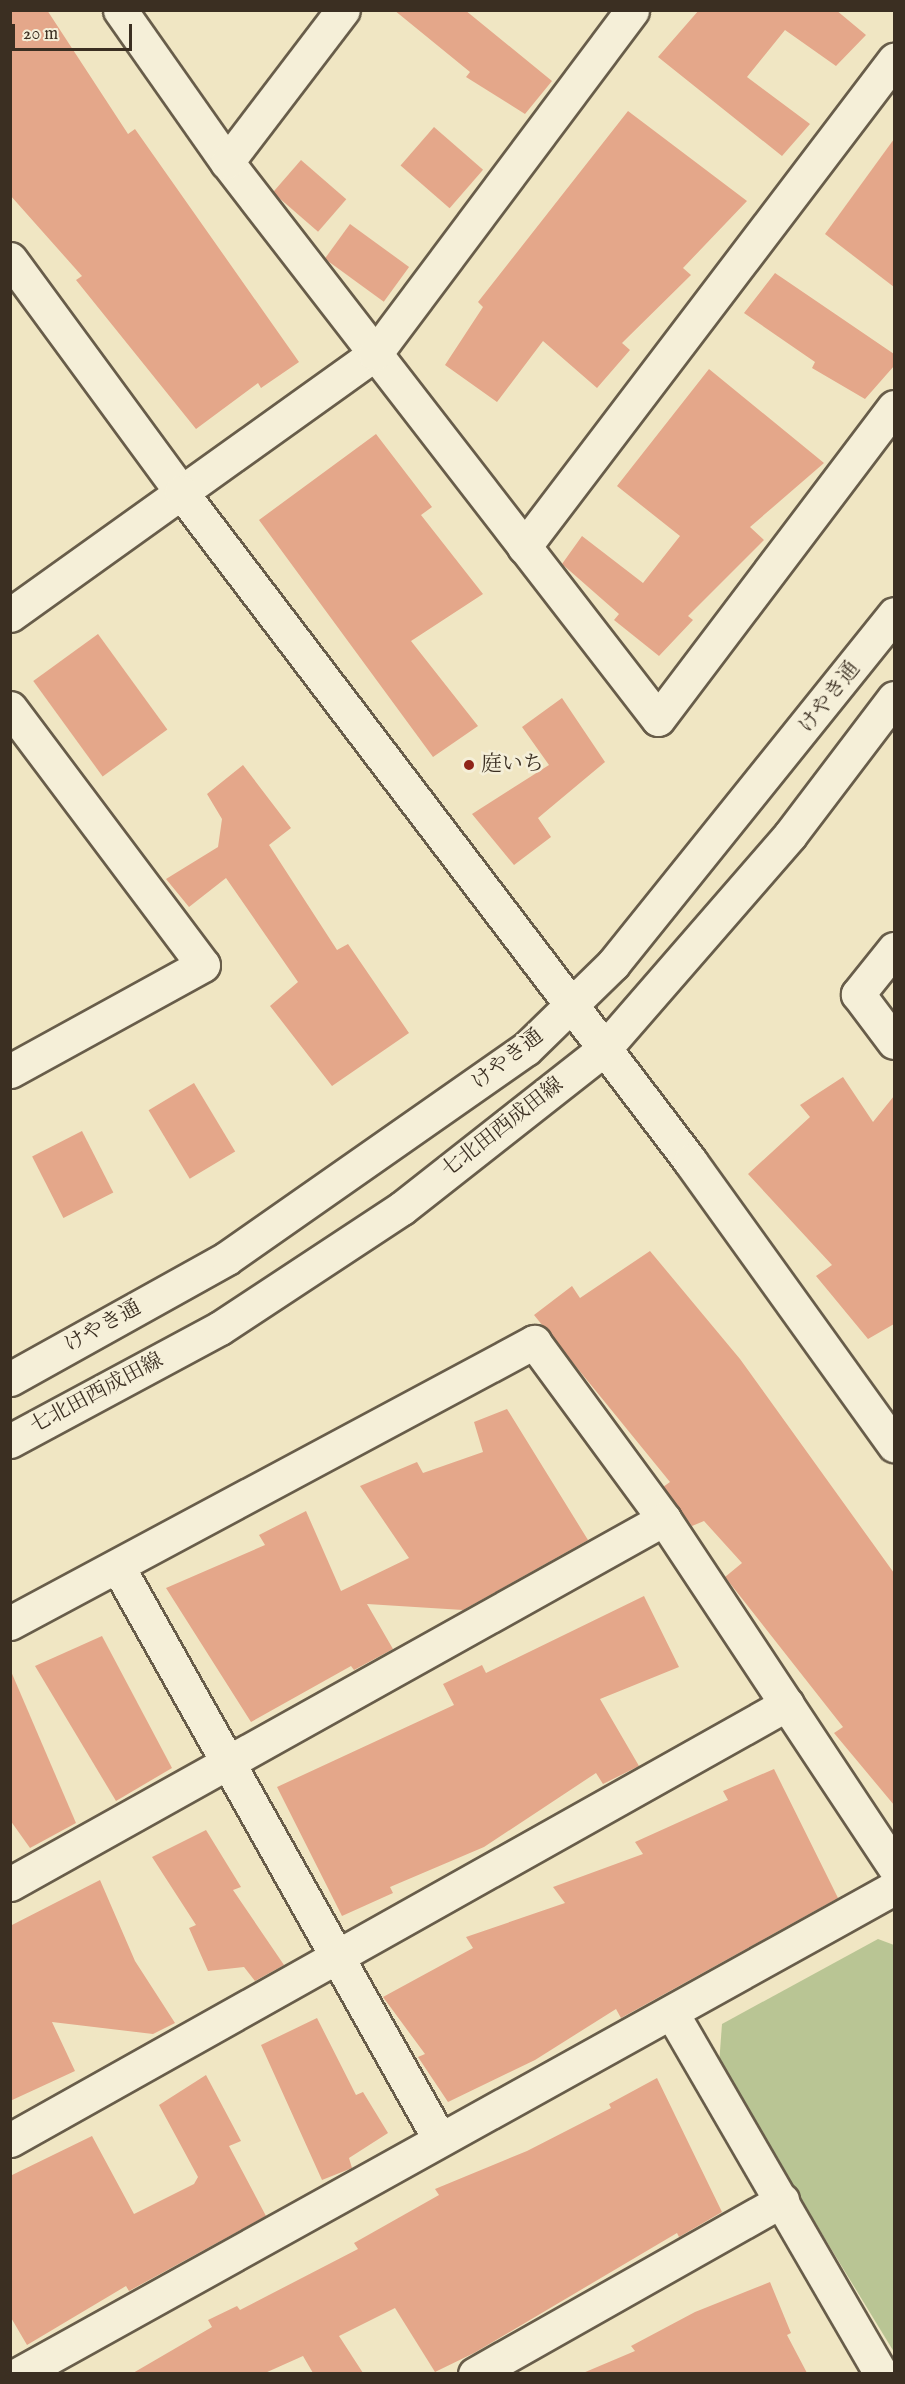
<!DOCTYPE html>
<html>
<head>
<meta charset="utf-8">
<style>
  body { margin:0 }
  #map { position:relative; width:905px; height:2384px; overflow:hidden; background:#f0e6c3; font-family:"IM FELL English","Noto Serif JP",serif }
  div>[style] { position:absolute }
  .green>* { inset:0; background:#b9c594 }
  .building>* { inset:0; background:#e4a78a; transform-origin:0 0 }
  .roads { filter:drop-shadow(2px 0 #685d4a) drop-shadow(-2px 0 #685d4a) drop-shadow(0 2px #685d4a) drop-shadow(0 -2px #685d4a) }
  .street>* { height:33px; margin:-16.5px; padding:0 16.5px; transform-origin:16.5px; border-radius:16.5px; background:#f5efd8 }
  .secondary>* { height:33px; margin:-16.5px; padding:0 16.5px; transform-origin:16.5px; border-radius:16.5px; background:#f5efd8 }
  .dots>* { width:16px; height:16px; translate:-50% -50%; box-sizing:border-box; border:3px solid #f5efd8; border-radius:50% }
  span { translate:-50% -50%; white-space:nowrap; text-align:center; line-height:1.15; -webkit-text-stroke:5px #f5efd8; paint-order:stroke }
  .street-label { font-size:21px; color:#3b2f22 }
  .poi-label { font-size:21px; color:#3b2f22 }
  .left { translate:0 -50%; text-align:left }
  .frame { position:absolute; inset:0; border:12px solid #3b2f22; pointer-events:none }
  .scale { position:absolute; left:12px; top:24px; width:120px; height:27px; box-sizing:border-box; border:3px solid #3b2f22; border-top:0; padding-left:8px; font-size:18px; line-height:21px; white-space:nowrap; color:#3b2f22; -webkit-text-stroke:4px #f5efd8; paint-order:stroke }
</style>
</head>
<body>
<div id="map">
  <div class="green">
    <i style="clip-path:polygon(878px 1939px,894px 1945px,894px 2352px,719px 2065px,722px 2024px)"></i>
  </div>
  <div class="building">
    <i style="clip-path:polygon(10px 10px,47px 10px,128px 134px,135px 129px,299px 362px,261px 388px,258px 383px,196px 429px,76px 280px,82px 276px,10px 195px)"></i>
    <i style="clip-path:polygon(394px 10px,465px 10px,552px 81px,525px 114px,466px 77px,470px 72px)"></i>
    <i style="clip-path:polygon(699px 10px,836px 10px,866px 35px,836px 66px,785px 30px,747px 77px,810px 124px,782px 156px,658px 57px)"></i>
    <i style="clip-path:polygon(628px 111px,747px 201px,683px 268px,691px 275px,622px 343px,630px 350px,597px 388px,543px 341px,497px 402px,445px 365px,483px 307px,478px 302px)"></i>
    <i style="left:434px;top:127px;width:65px;height:51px;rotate:41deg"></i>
    <i style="clip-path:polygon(894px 139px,894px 287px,825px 234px)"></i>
    <i style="left:301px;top:160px;width:60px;height:43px;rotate:41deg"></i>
    <i style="left:350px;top:224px;width:73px;height:43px;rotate:36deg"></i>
    <i style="clip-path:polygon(775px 273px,894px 354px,894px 366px,865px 399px,812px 368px,815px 362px,744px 313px)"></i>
    <i style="clip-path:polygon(709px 369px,824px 463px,750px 527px,764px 540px,688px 616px,693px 620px,659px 656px,614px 620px,619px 614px,562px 564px,582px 536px,643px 583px,680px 536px,617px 486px)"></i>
    <i style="clip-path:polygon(376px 434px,432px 507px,421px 515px,483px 594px,411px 641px,478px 726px,433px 757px,259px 520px)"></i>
    <i style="left:98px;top:634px;width:118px;height:80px;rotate:54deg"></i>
    <i style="clip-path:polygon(562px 698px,605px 762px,538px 818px,551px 837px,514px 865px,472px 814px,549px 765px,522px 727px)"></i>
    <i style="clip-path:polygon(243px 765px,291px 828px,269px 845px,337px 950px,348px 944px,409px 1033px,332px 1086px,270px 1006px,298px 982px,226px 878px,189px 907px,166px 879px,218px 847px,222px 819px,207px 794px)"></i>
    <i style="clip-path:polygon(843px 1077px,873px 1122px,894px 1096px,894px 1324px,868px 1339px,816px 1276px,832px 1265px,748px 1174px,810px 1117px,800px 1105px)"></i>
    <i style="left:194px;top:1083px;width:80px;height:53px;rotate:59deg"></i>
    <i style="left:82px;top:1131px;width:69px;height:56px;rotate:63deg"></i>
    <i style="clip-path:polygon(650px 1251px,740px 1359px,894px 1573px,894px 1805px,834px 1733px,843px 1727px,725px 1577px,742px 1563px,704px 1521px,692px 1526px,663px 1487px,670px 1482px,534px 1315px,572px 1286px,580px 1298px)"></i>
    <i style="clip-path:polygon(507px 1409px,588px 1540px,463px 1610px,367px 1604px,393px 1649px,354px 1670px,351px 1666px,251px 1722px,166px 1588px,265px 1545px,259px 1535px,306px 1511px,341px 1591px,409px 1558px,360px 1486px,417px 1462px,423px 1473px,483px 1452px,474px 1422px)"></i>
    <i style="clip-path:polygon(644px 1596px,679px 1667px,600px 1699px,639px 1766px,603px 1784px,596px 1773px,484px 1847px,390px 1887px,393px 1893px,342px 1916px,277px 1787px,454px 1705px,443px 1684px,482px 1665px,486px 1673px)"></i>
    <i style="clip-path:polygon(102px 1636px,172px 1768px,116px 1801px,35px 1666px)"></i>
    <i style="clip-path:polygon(10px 1669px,76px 1823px,30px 1848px,10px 1820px)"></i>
    <i style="clip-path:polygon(774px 1769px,838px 1898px,621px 2018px,616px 2009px,535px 2060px,448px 2102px,418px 2057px,425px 2054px,383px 1997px,473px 1948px,466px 1937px,565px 1903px,553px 1887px,643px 1854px,635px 1842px,728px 1800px,723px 1791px)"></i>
    <i style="clip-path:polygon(206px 1830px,241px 1887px,233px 1890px,284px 1965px,255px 1981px,244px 1967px,208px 1971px,189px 1928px,196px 1925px,152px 1857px)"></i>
    <i style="clip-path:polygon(100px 1880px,135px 1961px,175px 2023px,153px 2034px,52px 2022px,75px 2071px,10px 2101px,10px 1926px)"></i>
    <i style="clip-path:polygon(317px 2018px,356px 2095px,363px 2092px,388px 2133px,349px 2158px,352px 2168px,322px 2180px,261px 2045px)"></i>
    <i style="clip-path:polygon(206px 2075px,241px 2141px,229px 2146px,266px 2216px,129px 2291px,126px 2286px,27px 2345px,10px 2316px,10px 2176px,92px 2136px,134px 2214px,194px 2184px,198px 2177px,159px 2105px)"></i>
    <i style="clip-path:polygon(657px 2078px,722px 2212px,679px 2237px,677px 2233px,474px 2353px,435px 2372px,395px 2308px,339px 2336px,363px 2373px,313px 2373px,303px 2356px,265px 2373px,133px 2373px,212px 2327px,208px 2320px,237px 2306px,240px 2310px,358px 2249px,354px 2243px,439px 2195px,435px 2189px,527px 2151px,611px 2108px,609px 2104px)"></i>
    <i style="clip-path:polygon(770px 2282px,791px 2333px,787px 2335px,807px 2373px,583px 2373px,635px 2351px,631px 2346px,695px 2312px)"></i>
  </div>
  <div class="roads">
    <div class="street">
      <i style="left:120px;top:10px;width:186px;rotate:54.9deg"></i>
      <i style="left:227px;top:162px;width:704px;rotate:52.27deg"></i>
      <i style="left:658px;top:719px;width:391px;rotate:-52.9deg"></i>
      <i style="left:227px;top:162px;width:191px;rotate:-52.7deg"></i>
      <i style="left:524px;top:547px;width:612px;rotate:-52.77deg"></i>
      <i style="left:10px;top:615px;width:449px;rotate:-35.6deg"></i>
      <i style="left:375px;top:354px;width:429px;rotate:-53.2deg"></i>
      <i style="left:10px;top:708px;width:321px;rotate:53.1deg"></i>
      <i style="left:203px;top:965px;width:220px;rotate:151.2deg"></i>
      <i style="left:894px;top:949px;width:58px;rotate:128.7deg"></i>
      <i style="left:858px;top:994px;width:60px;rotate:53.1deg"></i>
      <i style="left:118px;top:1567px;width:655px;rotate:60.66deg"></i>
      <i style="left:10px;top:1623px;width:595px;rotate:-28.2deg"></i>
      <i style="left:534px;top:1342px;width:220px;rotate:53.7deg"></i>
      <i style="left:664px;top:1519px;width:417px;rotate:56.5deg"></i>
      <i style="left:10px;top:1884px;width:749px;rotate:-29.17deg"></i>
      <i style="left:673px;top:2015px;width:415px;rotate:59.9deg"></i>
      <i style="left:10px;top:2140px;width:891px;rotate:-29.3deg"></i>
      <i style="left:19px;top:2374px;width:1001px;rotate:-29.05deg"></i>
      <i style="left:475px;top:2374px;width:353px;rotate:-29.5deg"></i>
    </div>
    <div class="secondary">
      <i style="left:10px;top:259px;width:289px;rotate:53.7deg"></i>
      <i style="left:181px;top:492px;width:841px;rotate:52.73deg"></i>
      <i style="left:690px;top:1161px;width:350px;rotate:54.3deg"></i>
      <i style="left:10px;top:1379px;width:248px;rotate:-29.1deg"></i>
      <i style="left:227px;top:1258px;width:365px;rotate:-35deg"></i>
      <i style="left:526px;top:1049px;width:122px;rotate:-44.3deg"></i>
      <i style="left:613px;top:964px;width:449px;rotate:-51.2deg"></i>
      <i style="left:10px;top:1441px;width:238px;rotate:-28.3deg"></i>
      <i style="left:220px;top:1328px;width:218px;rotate:-33.4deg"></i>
      <i style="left:402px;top:1208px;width:258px;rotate:-38.2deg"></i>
      <i style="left:605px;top:1048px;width:282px;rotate:-49deg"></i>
      <i style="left:790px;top:835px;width:172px;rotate:-52.8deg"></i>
    </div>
  </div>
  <div class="dots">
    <i style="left:469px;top:765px;background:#8f2418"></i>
  </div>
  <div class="street-label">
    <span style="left:830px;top:698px;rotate:-52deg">けやき通</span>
    <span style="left:508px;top:1060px;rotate:-38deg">けやき通</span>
    <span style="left:503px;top:1128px;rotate:-38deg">七北田西成田線</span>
    <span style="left:103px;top:1327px;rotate:-29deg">けやき通</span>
    <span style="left:97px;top:1394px;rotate:-28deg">七北田西成田線</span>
  </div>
  <div class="poi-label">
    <span class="left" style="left:481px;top:765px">庭いち</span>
  </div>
  <div class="frame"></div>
  <div class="scale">20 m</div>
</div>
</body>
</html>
